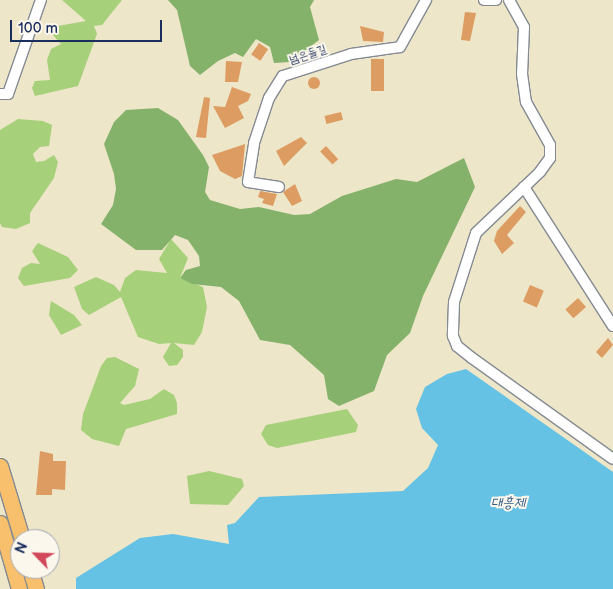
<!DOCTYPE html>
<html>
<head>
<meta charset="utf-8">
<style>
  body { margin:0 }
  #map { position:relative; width:613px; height:589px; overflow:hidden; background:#ede6c8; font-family:"Balsamiq Sans","Poor Story",sans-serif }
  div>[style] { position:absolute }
  .green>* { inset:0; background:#a7d07b }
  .forest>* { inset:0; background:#85b26b }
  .water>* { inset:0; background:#66c2e4 }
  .building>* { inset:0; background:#dd9c62; transform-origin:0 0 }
  .round { border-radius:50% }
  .roads { filter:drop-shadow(1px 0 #848a93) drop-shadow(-1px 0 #848a93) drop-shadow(0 1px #848a93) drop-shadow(0 -1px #848a93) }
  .minor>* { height:10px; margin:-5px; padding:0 5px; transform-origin:5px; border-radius:5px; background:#fff }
  .primary>* { height:15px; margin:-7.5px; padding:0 7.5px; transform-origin:7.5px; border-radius:7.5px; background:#f8bf6c }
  span { translate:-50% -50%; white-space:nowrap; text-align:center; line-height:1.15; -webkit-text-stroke:4px #fbf7ec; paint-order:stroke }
  .street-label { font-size:12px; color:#1b2f5e }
  .water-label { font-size:14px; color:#325b86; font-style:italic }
  .north { position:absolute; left:10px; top:529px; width:50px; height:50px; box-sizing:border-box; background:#fbf7ec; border:1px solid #a1a7b3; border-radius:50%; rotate:294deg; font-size:14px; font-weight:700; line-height:20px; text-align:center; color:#1b2f5e }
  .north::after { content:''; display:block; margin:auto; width:18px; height:22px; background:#d1495b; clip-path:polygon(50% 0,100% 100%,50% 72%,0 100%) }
  .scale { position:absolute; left:10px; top:20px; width:152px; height:22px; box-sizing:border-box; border:2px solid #1b2f5e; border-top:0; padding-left:6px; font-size:15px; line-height:18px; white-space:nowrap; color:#1b2f5e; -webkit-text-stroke:4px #fbf7ec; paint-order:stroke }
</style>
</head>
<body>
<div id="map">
  <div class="green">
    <i style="clip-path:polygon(62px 0,122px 0,102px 25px,94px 26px,97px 34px,78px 86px,35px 96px,32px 88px,35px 81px,50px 80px,47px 60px,51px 49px,61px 44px,52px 34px,52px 27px,86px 21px)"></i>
    <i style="clip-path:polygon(18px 119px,43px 121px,52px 125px,49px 146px,40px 147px,33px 154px,36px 162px,44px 161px,54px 155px,58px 162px,54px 178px,30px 213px,30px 223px,16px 229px,2px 227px,0 223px,0 130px)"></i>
    <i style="clip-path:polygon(171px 239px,188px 258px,180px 278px,203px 287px,207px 307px,202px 332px,194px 345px,174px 343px,183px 350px,183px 357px,177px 365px,169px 366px,163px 357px,171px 343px,159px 344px,138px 337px,121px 297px,89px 315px,82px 309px,74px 287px,96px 277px,114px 285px,120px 292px,125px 278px,136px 270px,167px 273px,159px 259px)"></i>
    <i style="clip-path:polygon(38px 243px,68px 257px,78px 270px,70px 278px,24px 286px,18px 278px,22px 268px,31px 263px,40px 264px,32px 251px)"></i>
    <i style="clip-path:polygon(51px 301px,74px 315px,82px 325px,61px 335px,49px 315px)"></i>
    <i style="clip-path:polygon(115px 357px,139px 369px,135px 386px,120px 403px,124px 405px,150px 399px,164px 389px,174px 395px,177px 403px,177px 414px,126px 429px,119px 446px,92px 439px,81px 430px,83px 414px,101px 366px,107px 358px)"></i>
    <i style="clip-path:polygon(347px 409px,358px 425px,356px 432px,277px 448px,268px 445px,261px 434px,266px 425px)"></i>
    <i style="clip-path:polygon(209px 471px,242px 479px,244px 486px,228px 505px,190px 504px,187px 476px)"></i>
  </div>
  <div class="forest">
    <i style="clip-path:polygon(168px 0,314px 0,310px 7px,319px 40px,290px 62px,274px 63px,270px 47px,256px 39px,243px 57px,235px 53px,218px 61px,200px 75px,190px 66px,177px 10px)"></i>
    <i style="clip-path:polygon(158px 108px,178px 120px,203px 155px,209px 167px,205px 192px,210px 200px,240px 209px,259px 207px,294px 215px,310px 214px,342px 196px,396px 179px,417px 182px,464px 158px,475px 187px,423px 296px,410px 333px,387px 355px,374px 391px,339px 406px,328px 399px,324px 375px,290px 345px,260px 340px,239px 301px,221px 287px,192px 284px,180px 278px,186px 270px,200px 266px,199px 256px,188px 240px,175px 235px,162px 250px,136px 250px,101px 224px,113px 205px,116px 189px,114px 174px,104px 144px,114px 122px,126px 110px)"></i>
  </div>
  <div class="water">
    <i style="clip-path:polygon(466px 369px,613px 472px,613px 589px,76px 589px,76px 578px,140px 538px,173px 534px,229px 544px,227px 525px,235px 523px,259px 497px,403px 491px,428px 468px,438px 445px,422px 428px,416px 409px,425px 387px,447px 374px)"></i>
  </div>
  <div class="building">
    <i style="clip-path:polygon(465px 12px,476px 13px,470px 41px,461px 40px)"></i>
    <i style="clip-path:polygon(360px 26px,384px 32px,383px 42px,363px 41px)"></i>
    <i style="left:259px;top:43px;width:11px;height:14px;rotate:34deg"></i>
    <i style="left:371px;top:59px;width:13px;height:32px"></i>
    <i style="clip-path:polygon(226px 61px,242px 62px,238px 82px,225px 82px)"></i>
    <i class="round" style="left:308px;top:77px;width:12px;height:12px"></i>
    <i style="clip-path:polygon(232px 87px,251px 94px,248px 101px,238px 106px,244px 118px,225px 128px,213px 106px,225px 107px)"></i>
    <i style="clip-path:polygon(204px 97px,210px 98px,206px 138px,196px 137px)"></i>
    <i style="left:341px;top:112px;width:8px;height:17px;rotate:76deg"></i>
    <i style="clip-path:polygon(301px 137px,307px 143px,284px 166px,276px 151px)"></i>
    <i style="clip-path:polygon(245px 144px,242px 176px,235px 179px,220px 171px,212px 155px)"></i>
    <i style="left:326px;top:146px;width:18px;height:8px;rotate:47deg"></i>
    <i style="clip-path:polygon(295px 184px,302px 201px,292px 206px,283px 192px)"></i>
    <i style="clip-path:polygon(260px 191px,277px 194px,273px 206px,262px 203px,264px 199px,258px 197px)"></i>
    <i style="clip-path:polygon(520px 206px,526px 212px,507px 235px,514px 243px,502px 254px,494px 241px,497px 231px)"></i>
    <i style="left:530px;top:285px;width:15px;height:18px;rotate:23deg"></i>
    <i style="left:578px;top:298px;width:12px;height:17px;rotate:48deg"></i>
    <i style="clip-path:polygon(608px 338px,613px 345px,602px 358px,596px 352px)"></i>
    <i style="clip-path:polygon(40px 451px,53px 454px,53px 461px,66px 461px,65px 490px,52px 489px,52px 495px,36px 495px)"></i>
  </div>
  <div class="roads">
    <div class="minor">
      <i style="left:484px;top:0;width:12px"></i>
      <i style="left:509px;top:0;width:31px;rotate:61deg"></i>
      <i style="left:524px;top:27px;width:47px;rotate:92.4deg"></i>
      <i style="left:522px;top:74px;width:28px;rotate:82deg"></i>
      <i style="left:526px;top:102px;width:49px;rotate:60.8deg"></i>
      <i style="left:550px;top:145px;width:13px;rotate:90deg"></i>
      <i style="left:550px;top:158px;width:17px;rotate:126deg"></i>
      <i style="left:540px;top:172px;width:88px;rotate:136.4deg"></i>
      <i style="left:476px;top:233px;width:72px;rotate:107.7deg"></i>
      <i style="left:454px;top:302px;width:34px;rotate:92deg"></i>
      <i style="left:453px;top:336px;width:11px;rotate:68deg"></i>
      <i style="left:457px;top:346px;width:19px;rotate:39deg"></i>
      <i style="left:472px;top:358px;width:173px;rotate:35.6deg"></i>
      <i style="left:0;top:94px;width:8px"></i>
      <i style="left:8px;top:94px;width:100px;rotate:-70.7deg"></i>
      <i style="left:279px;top:187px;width:31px;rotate:-171deg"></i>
      <i style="left:248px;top:182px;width:39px;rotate:-81deg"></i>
      <i style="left:254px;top:143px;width:47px;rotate:-71.6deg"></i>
      <i style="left:269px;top:98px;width:26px;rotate:-58deg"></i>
      <i style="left:283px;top:76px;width:71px;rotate:-17.9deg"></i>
      <i style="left:351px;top:54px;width:49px;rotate:-8.1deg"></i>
      <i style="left:400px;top:47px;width:54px;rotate:-61deg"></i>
      <i style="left:524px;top:187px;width:165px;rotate:57.4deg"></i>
    </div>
    <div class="primary">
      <i style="left:0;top:466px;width:76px;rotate:73.2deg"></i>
      <i style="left:0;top:523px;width:69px;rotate:73.9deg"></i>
      <i style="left:30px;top:569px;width:21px;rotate:73deg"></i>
    </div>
  </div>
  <div class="street-label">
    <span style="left:308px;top:55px;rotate:-18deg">넘은들길</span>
  </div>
  <div class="water-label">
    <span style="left:508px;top:503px">대흥제</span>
  </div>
  <div class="north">N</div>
  <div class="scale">100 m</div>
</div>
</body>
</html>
